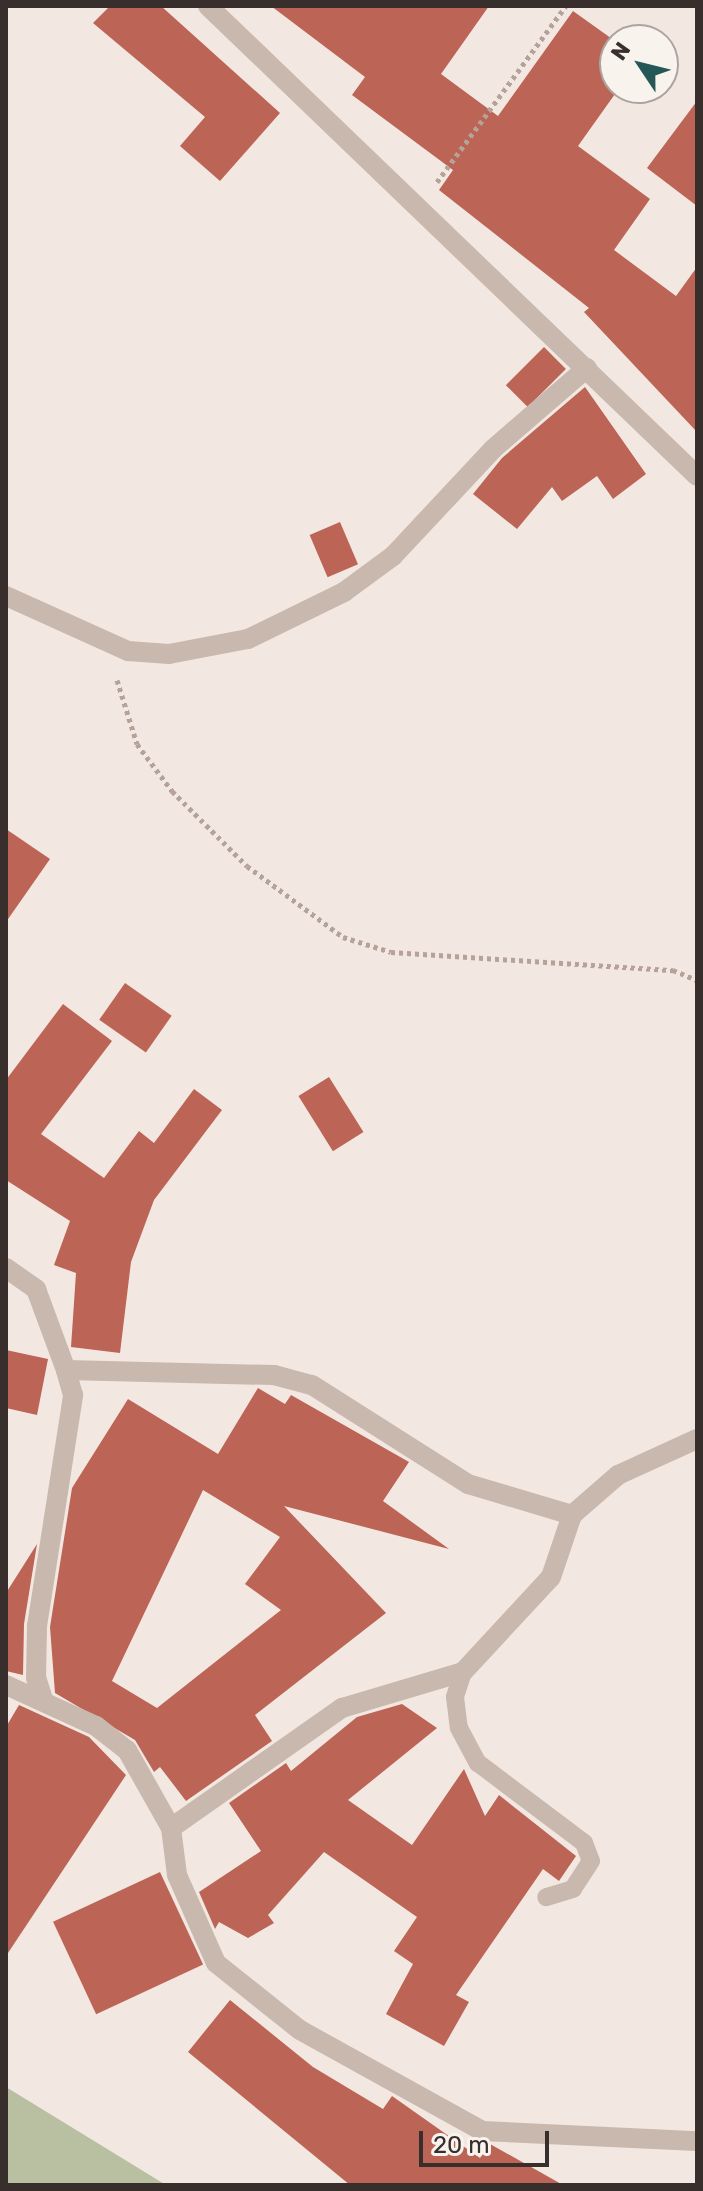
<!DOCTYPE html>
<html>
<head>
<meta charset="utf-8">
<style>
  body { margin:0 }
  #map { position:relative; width:703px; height:2191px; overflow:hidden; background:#f2e8e1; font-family:Rubik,sans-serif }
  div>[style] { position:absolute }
  .green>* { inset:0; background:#b9c0a2 }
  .building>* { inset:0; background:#bc6455; transform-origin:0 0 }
  .path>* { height:5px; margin-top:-2.5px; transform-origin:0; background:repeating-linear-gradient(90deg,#b5a298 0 4px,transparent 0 8px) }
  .service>* { height:18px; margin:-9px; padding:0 9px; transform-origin:9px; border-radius:9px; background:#c9b8ae }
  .minor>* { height:20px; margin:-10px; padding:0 10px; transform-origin:10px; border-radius:10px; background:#c9b8ae }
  span { translate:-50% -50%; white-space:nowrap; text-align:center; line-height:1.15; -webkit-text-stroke:6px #f9f3ee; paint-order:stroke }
  .frame { position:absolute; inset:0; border:8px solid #382e2c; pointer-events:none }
  .north { position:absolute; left:599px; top:24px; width:80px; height:80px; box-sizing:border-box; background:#f9f3ee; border:2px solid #aca4a0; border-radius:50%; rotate:305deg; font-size:22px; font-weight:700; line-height:32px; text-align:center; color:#382e2c }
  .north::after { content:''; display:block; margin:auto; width:28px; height:36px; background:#245755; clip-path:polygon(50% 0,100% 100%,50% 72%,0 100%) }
  .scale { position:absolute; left:419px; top:2131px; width:130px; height:36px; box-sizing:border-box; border:4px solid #382e2c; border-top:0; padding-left:10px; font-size:24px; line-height:28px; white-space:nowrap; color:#382e2c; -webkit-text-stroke:6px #f9f3ee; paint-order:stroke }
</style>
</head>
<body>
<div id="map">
  <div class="green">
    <i style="clip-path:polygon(6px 2087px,166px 2185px,6px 2185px)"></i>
  </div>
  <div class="building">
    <i style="clip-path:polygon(110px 6px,161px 6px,280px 113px,220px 181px,180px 146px,205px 117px,93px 23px)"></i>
    <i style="clip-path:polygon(271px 6px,489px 6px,441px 74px,498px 116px,573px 11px,615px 41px,615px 94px,578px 146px,650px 199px,614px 250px,676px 296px,697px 267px,697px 432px,584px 312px,589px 308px,439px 190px,453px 170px,352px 95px,365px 77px)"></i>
    <i style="clip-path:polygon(697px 101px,697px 206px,647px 168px)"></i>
    <i style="left:544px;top:347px;width:31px;height:54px;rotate:45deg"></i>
    <i style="clip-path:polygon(585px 387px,646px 474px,613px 499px,597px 476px,562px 501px,552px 487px,517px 529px,473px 494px,502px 458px)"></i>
    <i style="left:340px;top:522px;width:46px;height:33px;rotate:67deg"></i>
    <i style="clip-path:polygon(6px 829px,50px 859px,6px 922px)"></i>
    <i style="left:125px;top:983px;width:57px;height:45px;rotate:35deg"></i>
    <i style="clip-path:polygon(63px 1004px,112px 1041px,41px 1134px,104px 1178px,139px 1131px,154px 1143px,194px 1089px,222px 1110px,154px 1200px,131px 1262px,120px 1353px,71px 1347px,76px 1273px,54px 1265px,70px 1221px,6px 1180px,6px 1080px)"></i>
    <i style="left:329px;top:1077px;width:65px;height:36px;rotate:58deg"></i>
    <i style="clip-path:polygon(6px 1350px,48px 1359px,37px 1415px,6px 1408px)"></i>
    <i style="clip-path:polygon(evenodd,258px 1388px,285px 1404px,291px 1395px,409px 1462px,383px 1501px,449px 1549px,284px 1506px,386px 1613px,255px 1715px,272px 1741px,186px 1801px,160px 1767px,154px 1772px,135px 1740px,55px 1693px,50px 1627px,72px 1488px,128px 1399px,218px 1454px,258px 1388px,203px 1490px,280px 1537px,245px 1584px,281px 1610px,157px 1708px,112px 1681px,203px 1490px)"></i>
    <i style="clip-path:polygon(37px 1544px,24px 1624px,23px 1675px,6px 1671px,6px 1593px)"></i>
    <i style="clip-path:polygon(402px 1704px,437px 1728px,348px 1800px,412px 1845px,464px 1769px,485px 1816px,499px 1795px,576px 1856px,559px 1881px,543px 1869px,456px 1995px,469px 2002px,444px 2046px,386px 2014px,413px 1964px,394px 1951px,417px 1917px,324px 1852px,268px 1915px,274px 1923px,248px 1938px,219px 1922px,215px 1929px,199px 1892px,261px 1851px,229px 1803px,286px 1763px,291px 1771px,357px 1717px)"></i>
    <i style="clip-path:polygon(19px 1705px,89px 1737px,126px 1775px,6px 1956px,6px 1727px)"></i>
    <i style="left:160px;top:1872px;width:102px;height:118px;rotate:65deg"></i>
    <i style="clip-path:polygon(230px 2000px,313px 2067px,383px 2109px,392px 2096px,480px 2158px,490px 2144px,563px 2185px,350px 2185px,188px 2052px)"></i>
  </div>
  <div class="path">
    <i style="left:437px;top:182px;width:218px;rotate:-53.8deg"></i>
    <i style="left:117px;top:680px;width:67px;rotate:72.6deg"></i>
    <i style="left:137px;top:744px;width:59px;rotate:53.3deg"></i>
    <i style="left:172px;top:791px;width:106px;rotate:45deg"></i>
    <i style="left:247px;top:866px;width:119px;rotate:36.5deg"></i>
    <i style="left:343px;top:937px;width:50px;rotate:17.4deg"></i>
    <i style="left:391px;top:952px;width:283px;rotate:3.7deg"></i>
    <i style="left:673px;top:970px;width:26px;rotate:23deg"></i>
  </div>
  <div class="service">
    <i style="left:463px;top:1672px;width:26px;rotate:108deg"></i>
    <i style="left:455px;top:1697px;width:31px;rotate:83deg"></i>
    <i style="left:459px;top:1728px;width:40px;rotate:62deg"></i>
    <i style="left:478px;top:1763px;width:133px;rotate:37deg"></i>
    <i style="left:584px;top:1843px;width:19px;rotate:69deg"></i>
    <i style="left:591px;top:1861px;width:33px;rotate:123deg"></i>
    <i style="left:573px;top:1889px;width:28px;rotate:163deg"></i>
  </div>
  <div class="minor">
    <i style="left:208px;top:6px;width:678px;rotate:43.86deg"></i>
    <i style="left:6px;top:596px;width:134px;rotate:24.3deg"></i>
    <i style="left:128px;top:651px;width:41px;rotate:4.2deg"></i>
    <i style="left:169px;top:654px;width:80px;rotate:-10.8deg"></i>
    <i style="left:248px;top:639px;width:107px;rotate:-26.1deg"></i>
    <i style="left:344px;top:592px;width:61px;rotate:-36.3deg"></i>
    <i style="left:393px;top:556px;width:146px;rotate:-46.9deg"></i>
    <i style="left:493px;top:449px;width:124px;rotate:-40.8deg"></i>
    <i style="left:6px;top:1268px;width:37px;rotate:35deg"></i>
    <i style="left:36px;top:1289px;width:86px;rotate:69.7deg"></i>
    <i style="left:66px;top:1370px;width:208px;rotate:1.4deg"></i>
    <i style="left:274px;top:1375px;width:39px;rotate:15deg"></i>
    <i style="left:312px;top:1385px;width:185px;rotate:32.4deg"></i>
    <i style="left:468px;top:1484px;width:109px;rotate:16.6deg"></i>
    <i style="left:6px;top:1685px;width:99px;rotate:24.5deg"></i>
    <i style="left:96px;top:1726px;width:39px;rotate:38deg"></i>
    <i style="left:127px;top:1750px;width:90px;rotate:60.6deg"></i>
    <i style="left:171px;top:1828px;width:47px;rotate:82.7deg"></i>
    <i style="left:177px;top:1875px;width:96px;rotate:66.1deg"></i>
    <i style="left:216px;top:1963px;width:107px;rotate:38.6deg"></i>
    <i style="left:300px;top:2030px;width:208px;rotate:29deg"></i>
    <i style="left:482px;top:2131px;width:215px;rotate:2.7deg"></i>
    <i style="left:43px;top:1699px;width:22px;rotate:-108deg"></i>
    <i style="left:36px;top:1678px;width:52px;rotate:-88.9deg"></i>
    <i style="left:37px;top:1626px;width:234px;rotate:-81.1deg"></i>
    <i style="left:73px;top:1395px;width:26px;rotate:-106deg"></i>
    <i style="left:171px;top:1828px;width:209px;rotate:-35.1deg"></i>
    <i style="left:342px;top:1708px;width:126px;rotate:-16.6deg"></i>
    <i style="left:463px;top:1672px;width:129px;rotate:-47.2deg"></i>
    <i style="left:551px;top:1577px;width:65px;rotate:-71.3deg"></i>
    <i style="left:572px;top:1515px;width:61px;rotate:-41deg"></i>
    <i style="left:618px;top:1475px;width:87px;rotate:-24.5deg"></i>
  </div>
  <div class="frame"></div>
  <div class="north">N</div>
  <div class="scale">20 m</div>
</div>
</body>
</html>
